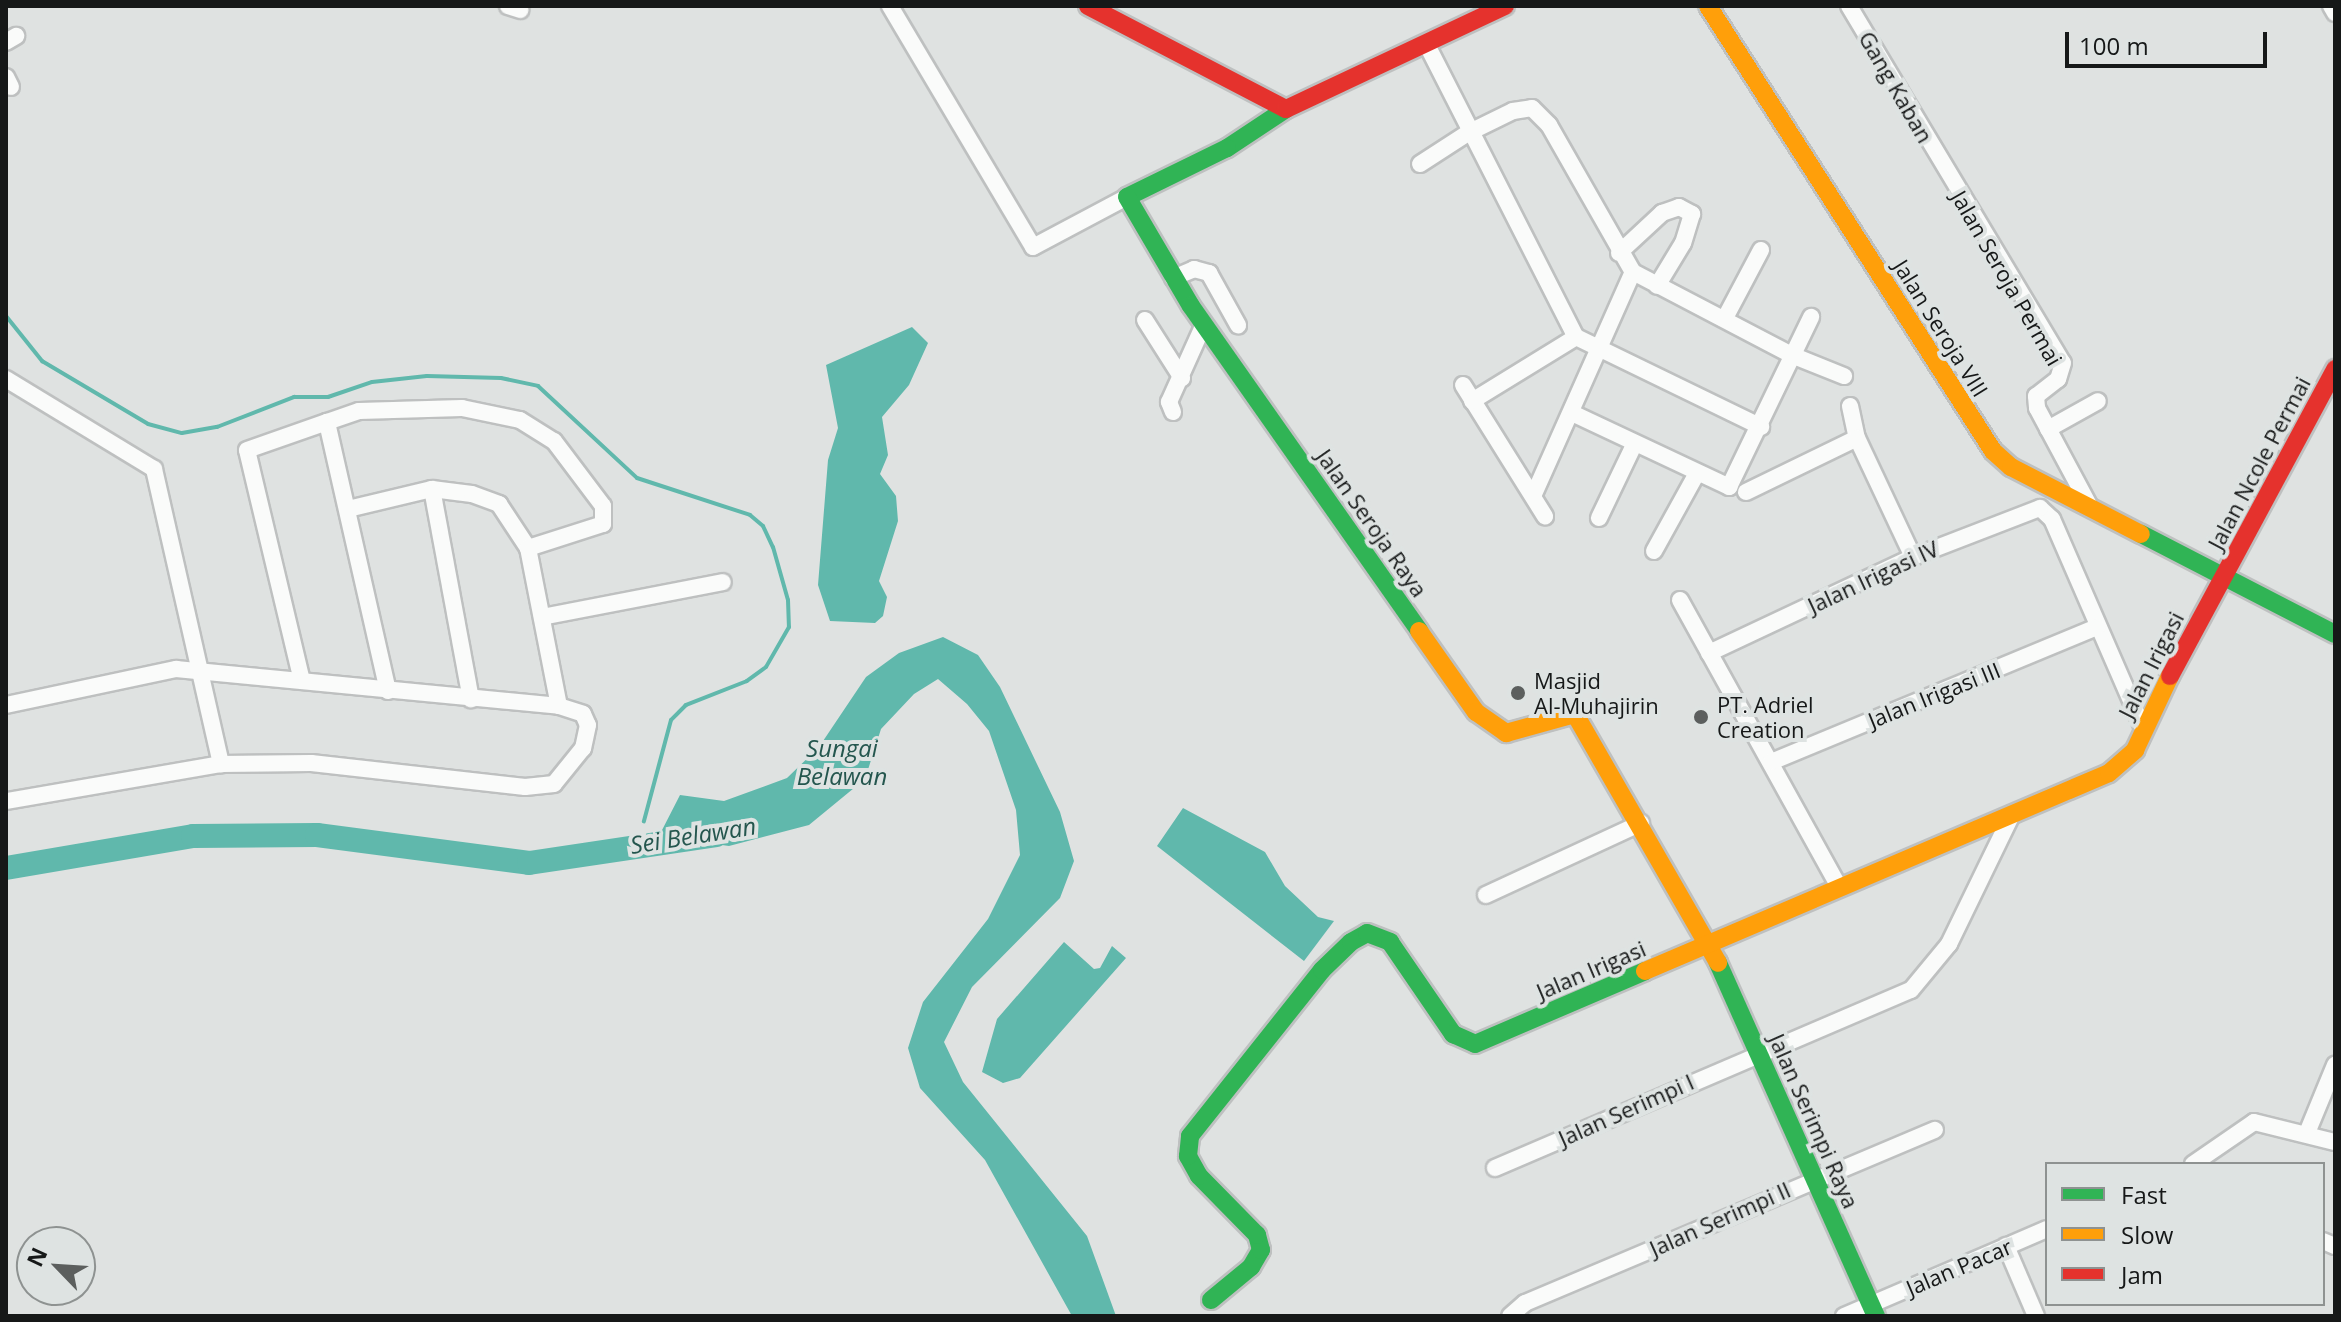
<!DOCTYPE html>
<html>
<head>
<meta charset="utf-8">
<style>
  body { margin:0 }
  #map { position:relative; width:2341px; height:1322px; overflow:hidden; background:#dfe2e1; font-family:"Open Sans",sans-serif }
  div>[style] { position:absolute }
  .water>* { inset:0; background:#60b8ac }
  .stream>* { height:4px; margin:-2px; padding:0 2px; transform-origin:2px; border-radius:2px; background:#60b8ac }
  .river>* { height:24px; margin:-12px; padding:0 12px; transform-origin:12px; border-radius:12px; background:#60b8ac }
  .roads { filter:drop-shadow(2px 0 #bec0c0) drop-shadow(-2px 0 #bec0c0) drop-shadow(0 2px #bec0c0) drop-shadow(0 -2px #bec0c0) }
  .street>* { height:16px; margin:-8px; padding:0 8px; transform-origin:8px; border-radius:8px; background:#fafbfa }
  .fast>* { height:18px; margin:-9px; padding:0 9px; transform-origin:9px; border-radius:9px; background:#30b455 }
  .slow>* { height:18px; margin:-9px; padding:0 9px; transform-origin:9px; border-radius:9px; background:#ff9f0a }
  .jam>* { height:18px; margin:-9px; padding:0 9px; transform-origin:9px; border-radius:9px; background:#e5322d }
  .dots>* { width:22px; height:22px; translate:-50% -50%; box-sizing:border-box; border:4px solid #dee3e2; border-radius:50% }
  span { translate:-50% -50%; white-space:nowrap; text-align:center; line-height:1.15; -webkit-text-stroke:8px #dee3e2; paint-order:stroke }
  .street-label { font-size:22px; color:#161818 }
  .poi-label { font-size:22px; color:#161818 }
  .left { translate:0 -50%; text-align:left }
  .water-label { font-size:24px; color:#24564e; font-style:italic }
  .frame { position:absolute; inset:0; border:8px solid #161818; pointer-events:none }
  .legend { position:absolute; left:2045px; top:1162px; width:280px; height:144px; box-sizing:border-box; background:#dee3e2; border:2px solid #8e9291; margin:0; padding:10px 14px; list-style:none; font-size:24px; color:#161818 }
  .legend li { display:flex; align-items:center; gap:16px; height:40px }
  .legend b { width:40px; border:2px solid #8e9291 }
  .north { position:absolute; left:16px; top:1226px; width:80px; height:80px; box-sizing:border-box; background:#dee3e2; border:2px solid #8e9291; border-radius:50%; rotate:295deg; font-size:22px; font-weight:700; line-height:32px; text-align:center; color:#161818 }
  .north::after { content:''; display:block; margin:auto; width:28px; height:36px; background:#5c5f5e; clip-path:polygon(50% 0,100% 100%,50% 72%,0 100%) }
  .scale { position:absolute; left:2065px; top:32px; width:202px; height:36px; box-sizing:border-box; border:4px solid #161818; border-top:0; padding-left:10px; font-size:24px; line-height:28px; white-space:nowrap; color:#161818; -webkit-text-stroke:6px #dee3e2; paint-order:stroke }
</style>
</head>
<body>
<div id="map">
  <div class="water">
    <i style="clip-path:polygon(912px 327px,928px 343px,909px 385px,882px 417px,888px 455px,880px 474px,896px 496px,898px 521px,879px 581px,887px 597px,883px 616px,875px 623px,830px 621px,818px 585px,828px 460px,838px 428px,826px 365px)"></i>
    <i style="clip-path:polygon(943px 637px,978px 655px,1000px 687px,1060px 812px,1074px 861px,1060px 898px,972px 987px,944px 1042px,963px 1082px,1087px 1236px,1116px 1316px,1072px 1316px,985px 1160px,920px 1088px,908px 1048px,923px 1002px,988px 919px,1020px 855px,1016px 810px,989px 731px,967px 704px,938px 679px,914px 694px,881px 729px,865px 779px,809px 825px,729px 846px,659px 836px,680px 795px,724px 801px,787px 778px,819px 747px,866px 677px,899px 653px)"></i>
    <i style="clip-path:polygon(1183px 808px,1265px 852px,1285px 886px,1318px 917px,1334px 921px,1304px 961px,1157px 846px)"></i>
    <i style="clip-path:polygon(1064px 942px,1094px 969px,1100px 968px,1112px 946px,1126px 958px,1020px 1078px,1003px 1083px,982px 1072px,997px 1019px)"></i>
  </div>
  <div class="stream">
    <i style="left:6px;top:316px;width:58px;rotate:51.3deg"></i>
    <i style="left:42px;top:361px;width:123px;rotate:30.7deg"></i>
    <i style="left:148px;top:424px;width:35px;rotate:15deg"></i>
    <i style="left:182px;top:433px;width:36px;rotate:-10deg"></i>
    <i style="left:217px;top:427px;width:83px;rotate:-21.3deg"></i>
    <i style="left:294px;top:397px;width:34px"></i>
    <i style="left:328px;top:397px;width:46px;rotate:-18.8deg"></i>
    <i style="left:372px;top:382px;width:55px;rotate:-6.2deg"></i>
    <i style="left:427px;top:376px;width:74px;rotate:1.5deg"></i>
    <i style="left:501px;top:378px;width:38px;rotate:12deg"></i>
    <i style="left:538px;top:386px;width:135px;rotate:42.9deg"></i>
    <i style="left:637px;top:478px;width:119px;rotate:18.1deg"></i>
    <i style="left:750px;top:515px;width:17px;rotate:40deg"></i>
    <i style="left:763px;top:526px;width:23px;rotate:65deg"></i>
    <i style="left:773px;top:547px;width:55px;rotate:74.2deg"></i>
    <i style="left:788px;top:600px;width:27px;rotate:88deg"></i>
    <i style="left:789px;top:627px;width:46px;rotate:119.9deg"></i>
    <i style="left:766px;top:667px;width:24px;rotate:144deg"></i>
    <i style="left:747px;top:681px;width:66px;rotate:158.5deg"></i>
    <i style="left:686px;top:705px;width:21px;rotate:135deg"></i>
    <i style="left:671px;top:720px;width:105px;rotate:105deg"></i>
  </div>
  <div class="river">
    <i style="left:6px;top:868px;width:190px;rotate:-9.7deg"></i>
    <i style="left:193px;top:836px;width:124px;rotate:-0.5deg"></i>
    <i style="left:317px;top:835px;width:214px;rotate:7.5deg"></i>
    <i style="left:529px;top:863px;width:189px;rotate:-8.5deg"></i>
  </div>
  <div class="roads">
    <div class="street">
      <i style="left:508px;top:6px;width:13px;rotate:18deg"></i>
      <i style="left:890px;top:6px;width:280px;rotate:59.3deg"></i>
      <i style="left:1033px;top:247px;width:106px;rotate:-28deg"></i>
      <i style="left:1849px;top:6px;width:416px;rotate:59.1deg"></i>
      <i style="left:2063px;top:363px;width:17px;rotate:107deg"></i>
      <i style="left:2058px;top:379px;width:28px;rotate:142deg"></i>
      <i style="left:2036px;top:396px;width:12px;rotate:85deg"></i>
      <i style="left:2037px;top:408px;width:112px;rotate:61.8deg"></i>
      <i style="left:2331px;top:6px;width:8px;rotate:60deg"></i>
      <i style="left:6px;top:42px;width:12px;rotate:-31deg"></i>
      <i style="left:1427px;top:45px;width:328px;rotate:63deg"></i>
      <i style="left:1576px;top:337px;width:206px;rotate:25.9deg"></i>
      <i style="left:6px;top:77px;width:11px;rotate:63deg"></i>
      <i style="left:1420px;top:164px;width:57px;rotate:-32.9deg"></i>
      <i style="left:1468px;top:133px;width:50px;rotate:-26.1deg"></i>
      <i style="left:1513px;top:111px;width:19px;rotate:-9deg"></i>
      <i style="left:1532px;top:108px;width:24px;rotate:45deg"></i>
      <i style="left:1549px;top:125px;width:169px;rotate:60.3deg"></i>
      <i style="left:1633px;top:272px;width:182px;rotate:27.6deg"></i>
      <i style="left:1794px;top:356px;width:54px;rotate:21.8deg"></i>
      <i style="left:1619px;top:253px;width:59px;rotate:-42.9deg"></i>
      <i style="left:1662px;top:213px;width:18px;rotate:-19deg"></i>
      <i style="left:1679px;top:207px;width:15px;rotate:28deg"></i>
      <i style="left:1692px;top:214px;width:30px;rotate:107deg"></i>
      <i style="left:1683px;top:243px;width:50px;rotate:121.2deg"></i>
      <i style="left:1173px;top:278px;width:23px;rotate:-23deg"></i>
      <i style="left:1194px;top:269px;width:16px;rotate:15deg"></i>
      <i style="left:1209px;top:273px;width:60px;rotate:60.9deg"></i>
      <i style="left:1725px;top:318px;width:77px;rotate:-62.1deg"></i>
      <i style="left:1145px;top:320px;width:69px;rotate:57.5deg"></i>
      <i style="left:6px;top:379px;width:173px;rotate:31.3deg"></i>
      <i style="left:154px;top:469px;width:303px;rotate:77.2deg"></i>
      <i style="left:221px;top:764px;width:218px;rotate:170.2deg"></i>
      <i style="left:1463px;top:385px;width:155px;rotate:58deg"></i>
      <i style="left:1472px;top:401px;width:122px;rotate:-31.6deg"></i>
      <i style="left:1850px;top:406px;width:33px;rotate:78deg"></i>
      <i style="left:1173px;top:412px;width:11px;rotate:-112deg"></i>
      <i style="left:1169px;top:402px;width:85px;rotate:-65.8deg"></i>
      <i style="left:1572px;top:413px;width:174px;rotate:25.2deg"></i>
      <i style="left:1729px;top:487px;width:189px;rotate:-64.2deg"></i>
      <i style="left:2048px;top:429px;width:57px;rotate:-29.2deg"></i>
      <i style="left:432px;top:489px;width:40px;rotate:7.1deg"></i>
      <i style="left:472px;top:494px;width:29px;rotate:20deg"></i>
      <i style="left:499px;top:504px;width:53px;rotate:56.6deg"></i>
      <i style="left:1746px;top:492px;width:123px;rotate:-25.9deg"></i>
      <i style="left:1857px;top:438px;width:132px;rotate:64.8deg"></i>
      <i style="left:1534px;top:494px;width:243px;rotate:-66deg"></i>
      <i style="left:2040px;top:508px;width:16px;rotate:43deg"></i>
      <i style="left:2052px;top:519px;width:231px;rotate:66.5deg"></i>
      <i style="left:348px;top:509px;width:86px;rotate:-13.4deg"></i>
      <i style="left:432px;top:489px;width:214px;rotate:79.5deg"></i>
      <i style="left:1599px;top:518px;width:83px;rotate:-64.4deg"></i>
      <i style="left:1654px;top:551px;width:87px;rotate:-61.1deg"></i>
      <i style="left:1680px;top:600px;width:328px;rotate:61deg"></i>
      <i style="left:542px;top:617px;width:184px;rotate:-10.9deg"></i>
      <i style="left:1709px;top:653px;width:225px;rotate:-25.2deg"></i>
      <i style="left:1913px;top:557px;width:136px;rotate:-21.1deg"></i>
      <i style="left:302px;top:681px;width:237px;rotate:-103.4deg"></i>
      <i style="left:247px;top:450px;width:85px;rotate:-19.3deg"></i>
      <i style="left:388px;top:691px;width:276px;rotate:-102.8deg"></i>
      <i style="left:327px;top:422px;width:34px;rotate:-19deg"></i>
      <i style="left:359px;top:411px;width:103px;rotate:-1.7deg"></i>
      <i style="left:462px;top:408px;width:59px;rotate:11.7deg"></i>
      <i style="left:520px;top:420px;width:40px;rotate:32deg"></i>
      <i style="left:554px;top:441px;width:81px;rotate:53deg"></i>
      <i style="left:603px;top:506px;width:18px;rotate:90deg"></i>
      <i style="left:603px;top:524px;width:79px;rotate:162.3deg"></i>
      <i style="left:528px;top:548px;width:161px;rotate:78.9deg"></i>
      <i style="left:6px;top:705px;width:174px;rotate:-12deg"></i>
      <i style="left:176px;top:669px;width:385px;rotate:5.5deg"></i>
      <i style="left:559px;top:706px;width:25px;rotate:18deg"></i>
      <i style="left:583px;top:714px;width:12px;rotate:66deg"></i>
      <i style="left:588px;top:725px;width:24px;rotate:102deg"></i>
      <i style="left:583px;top:748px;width:46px;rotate:128.9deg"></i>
      <i style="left:554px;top:784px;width:29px;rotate:174deg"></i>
      <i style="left:525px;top:787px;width:215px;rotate:-173.6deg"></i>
      <i style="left:311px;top:763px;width:90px;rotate:179.4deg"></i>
      <i style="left:1771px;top:762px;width:353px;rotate:-22.5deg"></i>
      <i style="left:1486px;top:895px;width:171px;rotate:-24.9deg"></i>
      <i style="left:2307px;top:1133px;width:74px;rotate:-67.6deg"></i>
      <i style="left:2193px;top:1164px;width:74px;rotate:-34.5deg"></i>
      <i style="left:2254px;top:1122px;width:83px;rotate:13.9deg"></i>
      <i style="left:1495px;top:1168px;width:452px;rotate:-23.2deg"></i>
      <i style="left:1911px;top:990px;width:60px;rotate:-50.4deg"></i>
      <i style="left:1949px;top:944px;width:144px;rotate:-64.1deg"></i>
      <i style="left:2323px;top:1241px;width:13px;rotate:23deg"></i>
      <i style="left:2006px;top:1246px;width:76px;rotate:66.8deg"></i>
      <i style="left:1510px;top:1316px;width:20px;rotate:-41deg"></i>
      <i style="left:1525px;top:1303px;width:445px;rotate:-22.9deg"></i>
      <i style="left:1844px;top:1316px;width:221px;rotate:-23.2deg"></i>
    </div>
    <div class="fast">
      <i style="left:1286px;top:109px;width:71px;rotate:146.5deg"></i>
      <i style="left:1227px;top:148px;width:111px;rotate:153.9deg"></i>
      <i style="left:1127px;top:197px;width:126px;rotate:59.6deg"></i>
      <i style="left:1191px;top:306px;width:397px;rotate:54.9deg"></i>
      <i style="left:2141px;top:534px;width:218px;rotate:27.3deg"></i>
      <i style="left:1718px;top:963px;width:387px;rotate:65.9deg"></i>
      <i style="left:1211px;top:1300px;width:52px;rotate:-39.5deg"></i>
      <i style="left:1251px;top:1267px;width:20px;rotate:-60deg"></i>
      <i style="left:1261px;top:1250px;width:16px;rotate:-105deg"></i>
      <i style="left:1257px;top:1235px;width:83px;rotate:-134.5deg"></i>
      <i style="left:1199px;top:1176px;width:23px;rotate:-119deg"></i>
      <i style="left:1188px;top:1156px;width:20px;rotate:-84deg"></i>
      <i style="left:1190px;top:1136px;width:212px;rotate:-51.5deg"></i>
      <i style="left:1322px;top:970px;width:40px;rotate:-44deg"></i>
      <i style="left:1351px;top:942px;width:18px;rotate:-29deg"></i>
      <i style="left:1367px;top:933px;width:25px;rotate:21deg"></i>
      <i style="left:1390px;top:942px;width:112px;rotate:55.6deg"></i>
      <i style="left:1453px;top:1034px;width:24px;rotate:24deg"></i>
      <i style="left:1475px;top:1044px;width:185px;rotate:-23.2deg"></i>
    </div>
    <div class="slow">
      <i style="left:1708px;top:6px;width:528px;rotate:57.36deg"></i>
      <i style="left:1993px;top:451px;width:24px;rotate:42deg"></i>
      <i style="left:2011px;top:467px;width:146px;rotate:27.3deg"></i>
      <i style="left:1419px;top:631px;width:99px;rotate:54.9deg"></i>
      <i style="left:1476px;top:712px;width:37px;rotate:35deg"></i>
      <i style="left:1506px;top:733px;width:72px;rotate:-15.4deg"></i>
      <i style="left:1575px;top:714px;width:287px;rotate:60.1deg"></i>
      <i style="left:1645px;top:971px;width:504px;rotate:-23.11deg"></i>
      <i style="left:2109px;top:773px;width:35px;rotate:-41deg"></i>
      <i style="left:2135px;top:750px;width:82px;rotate:-64.7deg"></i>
    </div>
    <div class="jam">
      <i style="left:1088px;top:6px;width:223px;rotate:27.5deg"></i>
      <i style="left:1286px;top:109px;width:242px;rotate:-25.2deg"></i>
      <i style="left:2170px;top:676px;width:349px;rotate:-61.7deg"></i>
    </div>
  </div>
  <div class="dots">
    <i style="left:1518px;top:693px;background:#5c5f5e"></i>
    <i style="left:1701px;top:717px;background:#5c5f5e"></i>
  </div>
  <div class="street-label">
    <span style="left:1896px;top:87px;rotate:60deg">Gang Kaban</span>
    <span style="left:2007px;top:278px;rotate:60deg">Jalan Seroja Permai</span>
    <span style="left:1941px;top:328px;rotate:58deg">Jalan Seroja VIII</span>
    <span style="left:2259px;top:463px;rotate:-62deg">Jalan Ncole Permai</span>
    <span style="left:1372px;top:523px;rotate:55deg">Jalan Seroja Raya</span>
    <span style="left:1873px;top:577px;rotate:-25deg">Jalan Irigasi IV</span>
    <span style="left:2151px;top:665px;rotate:-63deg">Jalan Irigasi</span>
    <span style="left:1934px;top:695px;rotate:-22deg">Jalan Irigasi III</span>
    <span style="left:1591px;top:970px;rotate:-23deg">Jalan Irigasi</span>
    <span style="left:1626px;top:1110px;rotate:-24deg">Jalan Serimpi I</span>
    <span style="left:1814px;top:1121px;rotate:66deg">Jalan Serimpi Raya</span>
    <span style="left:1720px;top:1219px;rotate:-24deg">Jalan Serimpi II</span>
    <span style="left:1959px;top:1267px;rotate:-23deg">Jalan Pacar</span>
  </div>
  <div class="poi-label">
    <span class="left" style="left:1534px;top:693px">Masjid<br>Al-Muhajirin</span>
    <span class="left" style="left:1717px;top:717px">PT. Adriel<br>Creation</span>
  </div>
  <div class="water-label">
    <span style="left:842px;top:762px">Sungai<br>Belawan</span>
    <span style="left:693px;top:835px;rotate:-9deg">Sei Belawan</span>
  </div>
  <div class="frame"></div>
  <ul class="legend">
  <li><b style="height:10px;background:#30b455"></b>Fast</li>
  <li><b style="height:10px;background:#ff9f0a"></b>Slow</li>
  <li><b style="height:10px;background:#e5322d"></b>Jam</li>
  </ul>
  <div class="north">N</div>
  <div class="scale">100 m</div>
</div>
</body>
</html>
